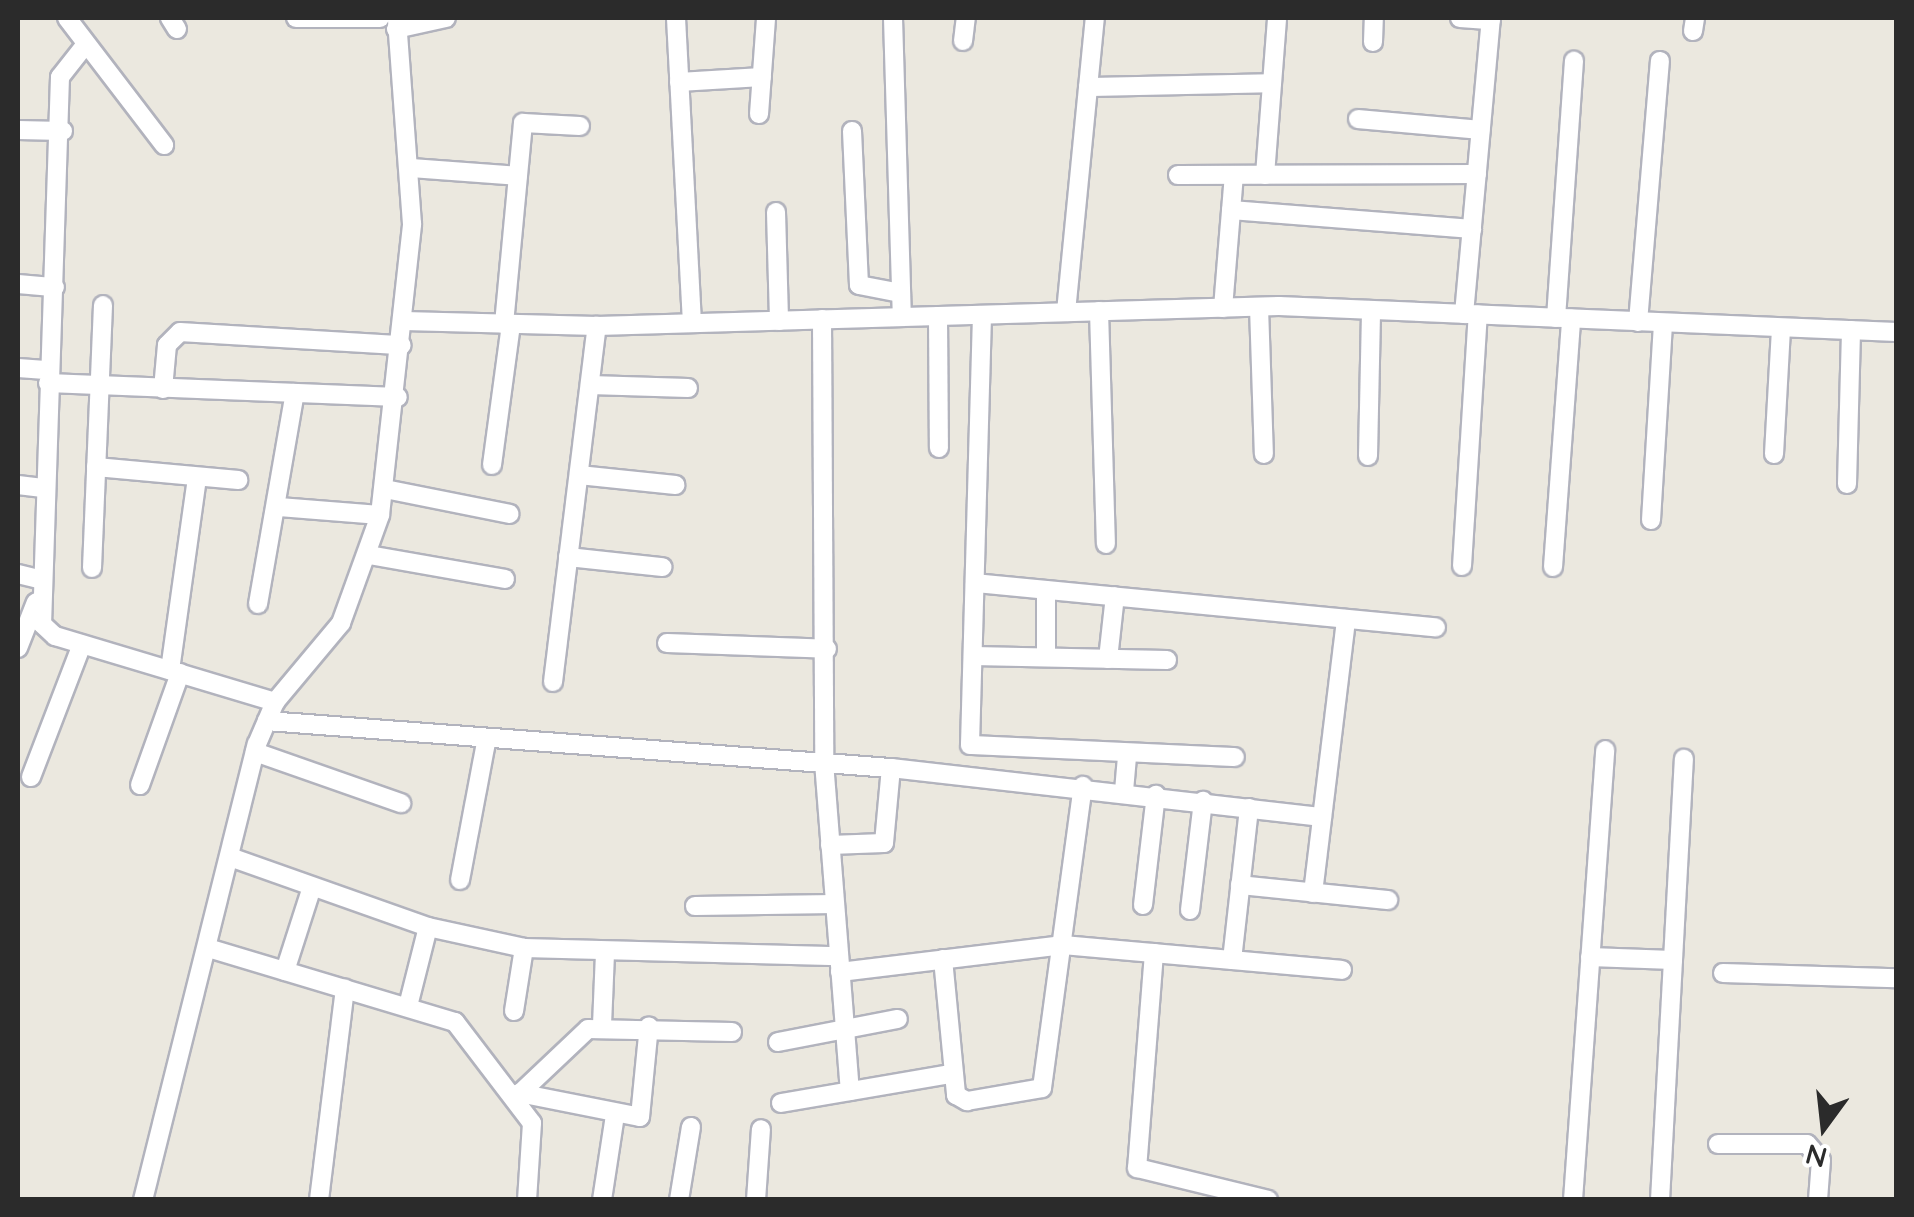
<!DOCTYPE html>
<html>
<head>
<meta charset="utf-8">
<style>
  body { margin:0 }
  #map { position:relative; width:1914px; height:1217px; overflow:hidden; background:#ebe8df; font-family:Quicksand,sans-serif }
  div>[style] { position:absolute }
  .roads { filter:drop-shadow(2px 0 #b2b3bd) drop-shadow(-2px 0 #b2b3bd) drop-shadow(0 2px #b2b3bd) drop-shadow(0 -2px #b2b3bd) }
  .minor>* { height:18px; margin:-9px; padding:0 9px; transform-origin:9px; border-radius:9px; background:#fff }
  span { translate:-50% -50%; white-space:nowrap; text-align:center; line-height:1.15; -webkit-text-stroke:9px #fff; paint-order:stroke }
  .frame { position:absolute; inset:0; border:20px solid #2b2b2b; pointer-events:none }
  .north { position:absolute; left:1774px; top:1077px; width:100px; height:100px; -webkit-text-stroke:8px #fff; paint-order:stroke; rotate:195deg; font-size:28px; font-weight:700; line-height:40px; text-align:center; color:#2b2b2b }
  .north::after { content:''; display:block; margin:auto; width:35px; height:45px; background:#2b2b2b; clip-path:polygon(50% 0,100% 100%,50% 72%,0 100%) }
</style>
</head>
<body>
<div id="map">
  <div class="roads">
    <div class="minor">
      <i style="left:67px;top:18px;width:160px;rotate:52.6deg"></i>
      <i style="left:170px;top:18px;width:13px;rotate:58deg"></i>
      <i style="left:296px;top:18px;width:84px"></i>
      <i style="left:676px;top:18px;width:305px;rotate:87deg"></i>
      <i style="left:893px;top:18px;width:299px;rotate:88.3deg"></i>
      <i style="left:1460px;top:18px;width:31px;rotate:4deg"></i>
      <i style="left:396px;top:29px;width:51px;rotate:-12.4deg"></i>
      <i style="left:1693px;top:31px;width:13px;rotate:-81deg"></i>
      <i style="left:963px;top:41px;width:23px;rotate:-83deg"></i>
      <i style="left:1373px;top:42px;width:24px;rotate:-88deg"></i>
      <i style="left:86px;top:44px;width:42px;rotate:128.2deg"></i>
      <i style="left:60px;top:77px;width:547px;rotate:91.88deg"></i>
      <i style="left:42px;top:624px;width:18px;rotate:43deg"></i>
      <i style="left:55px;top:636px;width:230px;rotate:16.7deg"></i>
      <i style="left:679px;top:82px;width:83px;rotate:-3.4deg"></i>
      <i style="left:1088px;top:87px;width:184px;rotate:-1.2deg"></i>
      <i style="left:759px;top:114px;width:96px;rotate:-85.8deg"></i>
      <i style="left:1358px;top:119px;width:123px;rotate:5.1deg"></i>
      <i style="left:18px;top:130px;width:45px;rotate:1.3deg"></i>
      <i style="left:852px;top:131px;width:154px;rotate:87.4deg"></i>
      <i style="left:859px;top:285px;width:43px;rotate:10.8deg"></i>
      <i style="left:410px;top:168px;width:108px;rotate:4.2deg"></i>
      <i style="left:1178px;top:175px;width:299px;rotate:-0.2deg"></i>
      <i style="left:1265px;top:175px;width:157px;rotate:-85.6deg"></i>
      <i style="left:1231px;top:210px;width:242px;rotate:4.5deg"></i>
      <i style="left:776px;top:212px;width:109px;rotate:88.4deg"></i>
      <i style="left:18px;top:284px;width:37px;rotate:5deg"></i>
      <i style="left:1259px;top:307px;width:147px;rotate:88.1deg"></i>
      <i style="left:1223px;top:308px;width:133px;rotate:-85.3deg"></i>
      <i style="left:1099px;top:311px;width:233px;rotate:88.3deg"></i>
      <i style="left:1066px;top:312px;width:295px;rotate:-84.4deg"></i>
      <i style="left:1464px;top:314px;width:297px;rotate:-84.8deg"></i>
      <i style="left:982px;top:315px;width:430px;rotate:91.6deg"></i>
      <i style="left:970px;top:745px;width:265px;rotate:2.6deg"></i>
      <i style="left:938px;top:316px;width:132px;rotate:89.6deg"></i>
      <i style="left:1556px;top:318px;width:258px;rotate:-86deg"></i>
      <i style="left:822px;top:319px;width:443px;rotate:89.7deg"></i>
      <i style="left:824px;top:762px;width:330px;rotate:85.5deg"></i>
      <i style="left:404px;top:321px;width:193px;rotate:1.5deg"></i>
      <i style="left:597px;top:326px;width:682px;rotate:-1.68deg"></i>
      <i style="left:1279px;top:306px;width:618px;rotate:2.41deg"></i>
      <i style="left:1638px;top:322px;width:262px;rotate:-85.2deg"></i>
      <i style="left:504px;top:324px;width:202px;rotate:-84.6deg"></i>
      <i style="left:523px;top:123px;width:57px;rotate:3deg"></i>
      <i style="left:18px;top:368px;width:31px;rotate:4deg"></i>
      <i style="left:48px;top:383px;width:350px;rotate:2.3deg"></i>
      <i style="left:590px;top:385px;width:98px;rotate:1.8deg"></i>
      <i style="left:163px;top:389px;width:44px;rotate:-84.8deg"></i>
      <i style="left:167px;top:345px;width:18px;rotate:-45deg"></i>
      <i style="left:180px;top:332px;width:222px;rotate:3.4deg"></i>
      <i style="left:1774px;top:454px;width:126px;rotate:-86.8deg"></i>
      <i style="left:1368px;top:456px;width:146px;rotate:-88.8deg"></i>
      <i style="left:492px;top:465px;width:142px;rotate:-82.3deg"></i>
      <i style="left:96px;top:467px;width:143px;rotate:5.2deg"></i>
      <i style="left:579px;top:475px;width:97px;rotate:5.9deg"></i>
      <i style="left:1847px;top:484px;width:154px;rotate:-88.5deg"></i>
      <i style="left:18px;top:485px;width:25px;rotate:7deg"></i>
      <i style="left:385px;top:489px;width:127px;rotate:11.3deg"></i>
      <i style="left:279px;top:507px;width:101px;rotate:4.5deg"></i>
      <i style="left:1651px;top:520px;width:197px;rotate:-86.5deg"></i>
      <i style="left:369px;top:555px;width:138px;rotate:10deg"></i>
      <i style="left:568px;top:557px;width:95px;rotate:6.1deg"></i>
      <i style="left:1462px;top:566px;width:252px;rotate:-86.4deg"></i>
      <i style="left:1553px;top:567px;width:249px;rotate:-85.8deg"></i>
      <i style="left:92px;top:568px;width:263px;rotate:-87.6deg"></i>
      <i style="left:18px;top:574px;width:21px;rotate:14deg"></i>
      <i style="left:975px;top:583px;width:463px;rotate:5.5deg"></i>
      <i style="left:258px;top:604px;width:214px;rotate:-80.1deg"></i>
      <i style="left:667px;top:643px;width:160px;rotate:2.1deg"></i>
      <i style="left:18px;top:648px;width:49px;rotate:-68.6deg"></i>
      <i style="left:973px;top:656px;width:194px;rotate:1.2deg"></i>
      <i style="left:1046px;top:657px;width:67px;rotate:-90deg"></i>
      <i style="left:1108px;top:659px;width:63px;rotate:-83.7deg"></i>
      <i style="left:170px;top:670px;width:195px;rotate:-82deg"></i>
      <i style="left:553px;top:682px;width:359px;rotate:-83deg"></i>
      <i style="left:267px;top:721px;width:626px;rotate:4.31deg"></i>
      <i style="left:891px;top:768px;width:434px;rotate:6.5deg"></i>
      <i style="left:255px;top:752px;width:155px;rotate:19.3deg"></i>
      <i style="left:31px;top:777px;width:142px;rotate:-69deg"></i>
      <i style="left:140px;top:785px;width:119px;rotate:-70.3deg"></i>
      <i style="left:1124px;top:791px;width:38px;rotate:-85deg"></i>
      <i style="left:830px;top:845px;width:54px;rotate:-2.1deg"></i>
      <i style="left:884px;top:843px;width:75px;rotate:-84.7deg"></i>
      <i style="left:230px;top:857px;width:210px;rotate:19.5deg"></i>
      <i style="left:428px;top:927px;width:98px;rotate:12.3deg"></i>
      <i style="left:524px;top:948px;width:315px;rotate:1.5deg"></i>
      <i style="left:460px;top:880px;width:139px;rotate:-79.3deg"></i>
      <i style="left:1240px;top:885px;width:149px;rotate:5.8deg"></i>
      <i style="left:1313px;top:893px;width:276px;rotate:-83.1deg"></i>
      <i style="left:1143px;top:905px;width:111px;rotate:-83.3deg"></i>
      <i style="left:695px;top:906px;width:140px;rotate:-0.8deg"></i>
      <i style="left:1190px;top:910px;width:110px;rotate:-83.2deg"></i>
      <i style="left:208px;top:948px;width:258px;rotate:16.7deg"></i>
      <i style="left:455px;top:1022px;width:127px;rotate:52.7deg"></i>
      <i style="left:532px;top:1123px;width:77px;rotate:93.7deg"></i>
      <i style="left:1154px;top:953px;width:216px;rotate:94.5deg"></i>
      <i style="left:1137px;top:1168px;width:135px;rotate:13.7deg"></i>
      <i style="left:1590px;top:957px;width:83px;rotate:2.1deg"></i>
      <i style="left:943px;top:959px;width:137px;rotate:84.5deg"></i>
      <i style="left:956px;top:1095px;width:13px;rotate:29deg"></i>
      <i style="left:967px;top:1101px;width:76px;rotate:-9.8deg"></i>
      <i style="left:1042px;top:1088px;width:305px;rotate:-82.3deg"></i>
      <i style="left:1232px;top:960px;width:153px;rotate:-83.6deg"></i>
      <i style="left:285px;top:971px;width:85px;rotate:-72.2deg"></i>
      <i style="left:840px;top:972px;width:225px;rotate:-6.9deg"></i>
      <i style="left:1063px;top:945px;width:280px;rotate:5.1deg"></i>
      <i style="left:1723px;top:973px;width:173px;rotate:1.7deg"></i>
      <i style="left:408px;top:1006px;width:81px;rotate:-75.8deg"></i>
      <i style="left:514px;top:1011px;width:64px;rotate:-81deg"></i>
      <i style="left:602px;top:1025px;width:73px;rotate:-87.6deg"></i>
      <i style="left:778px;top:1042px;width:122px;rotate:-10.9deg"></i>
      <i style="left:519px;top:1093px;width:123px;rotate:11.2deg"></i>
      <i style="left:640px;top:1117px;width:91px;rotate:-84.4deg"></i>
      <i style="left:515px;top:1098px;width:100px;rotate:-43.4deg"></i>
      <i style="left:588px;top:1029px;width:144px;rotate:1.2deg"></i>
      <i style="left:781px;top:1103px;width:171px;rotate:-9.7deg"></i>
      <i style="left:1718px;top:1144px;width:89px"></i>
      <i style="left:1807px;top:1144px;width:21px;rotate:49deg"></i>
      <i style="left:1821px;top:1160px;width:40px;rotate:94.3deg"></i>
      <i style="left:143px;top:1200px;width:470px;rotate:-76deg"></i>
      <i style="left:257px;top:744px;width:46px;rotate:-66.8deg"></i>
      <i style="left:275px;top:702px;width:103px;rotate:-50.1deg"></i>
      <i style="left:341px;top:623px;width:115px;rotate:-70.1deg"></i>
      <i style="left:380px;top:515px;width:293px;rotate:-83.7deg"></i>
      <i style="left:412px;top:224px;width:207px;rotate:-94.2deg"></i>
      <i style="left:319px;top:1200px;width:213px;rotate:-83deg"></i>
      <i style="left:602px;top:1200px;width:86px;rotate:-81.3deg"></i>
      <i style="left:679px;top:1200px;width:74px;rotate:-80.7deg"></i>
      <i style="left:756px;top:1200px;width:71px;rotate:-86deg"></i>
      <i style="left:1573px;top:1200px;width:451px;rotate:-85.9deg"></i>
      <i style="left:1660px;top:1200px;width:442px;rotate:-86.9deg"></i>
    </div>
  </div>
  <div class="frame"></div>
  <div class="north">N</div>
</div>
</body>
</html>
